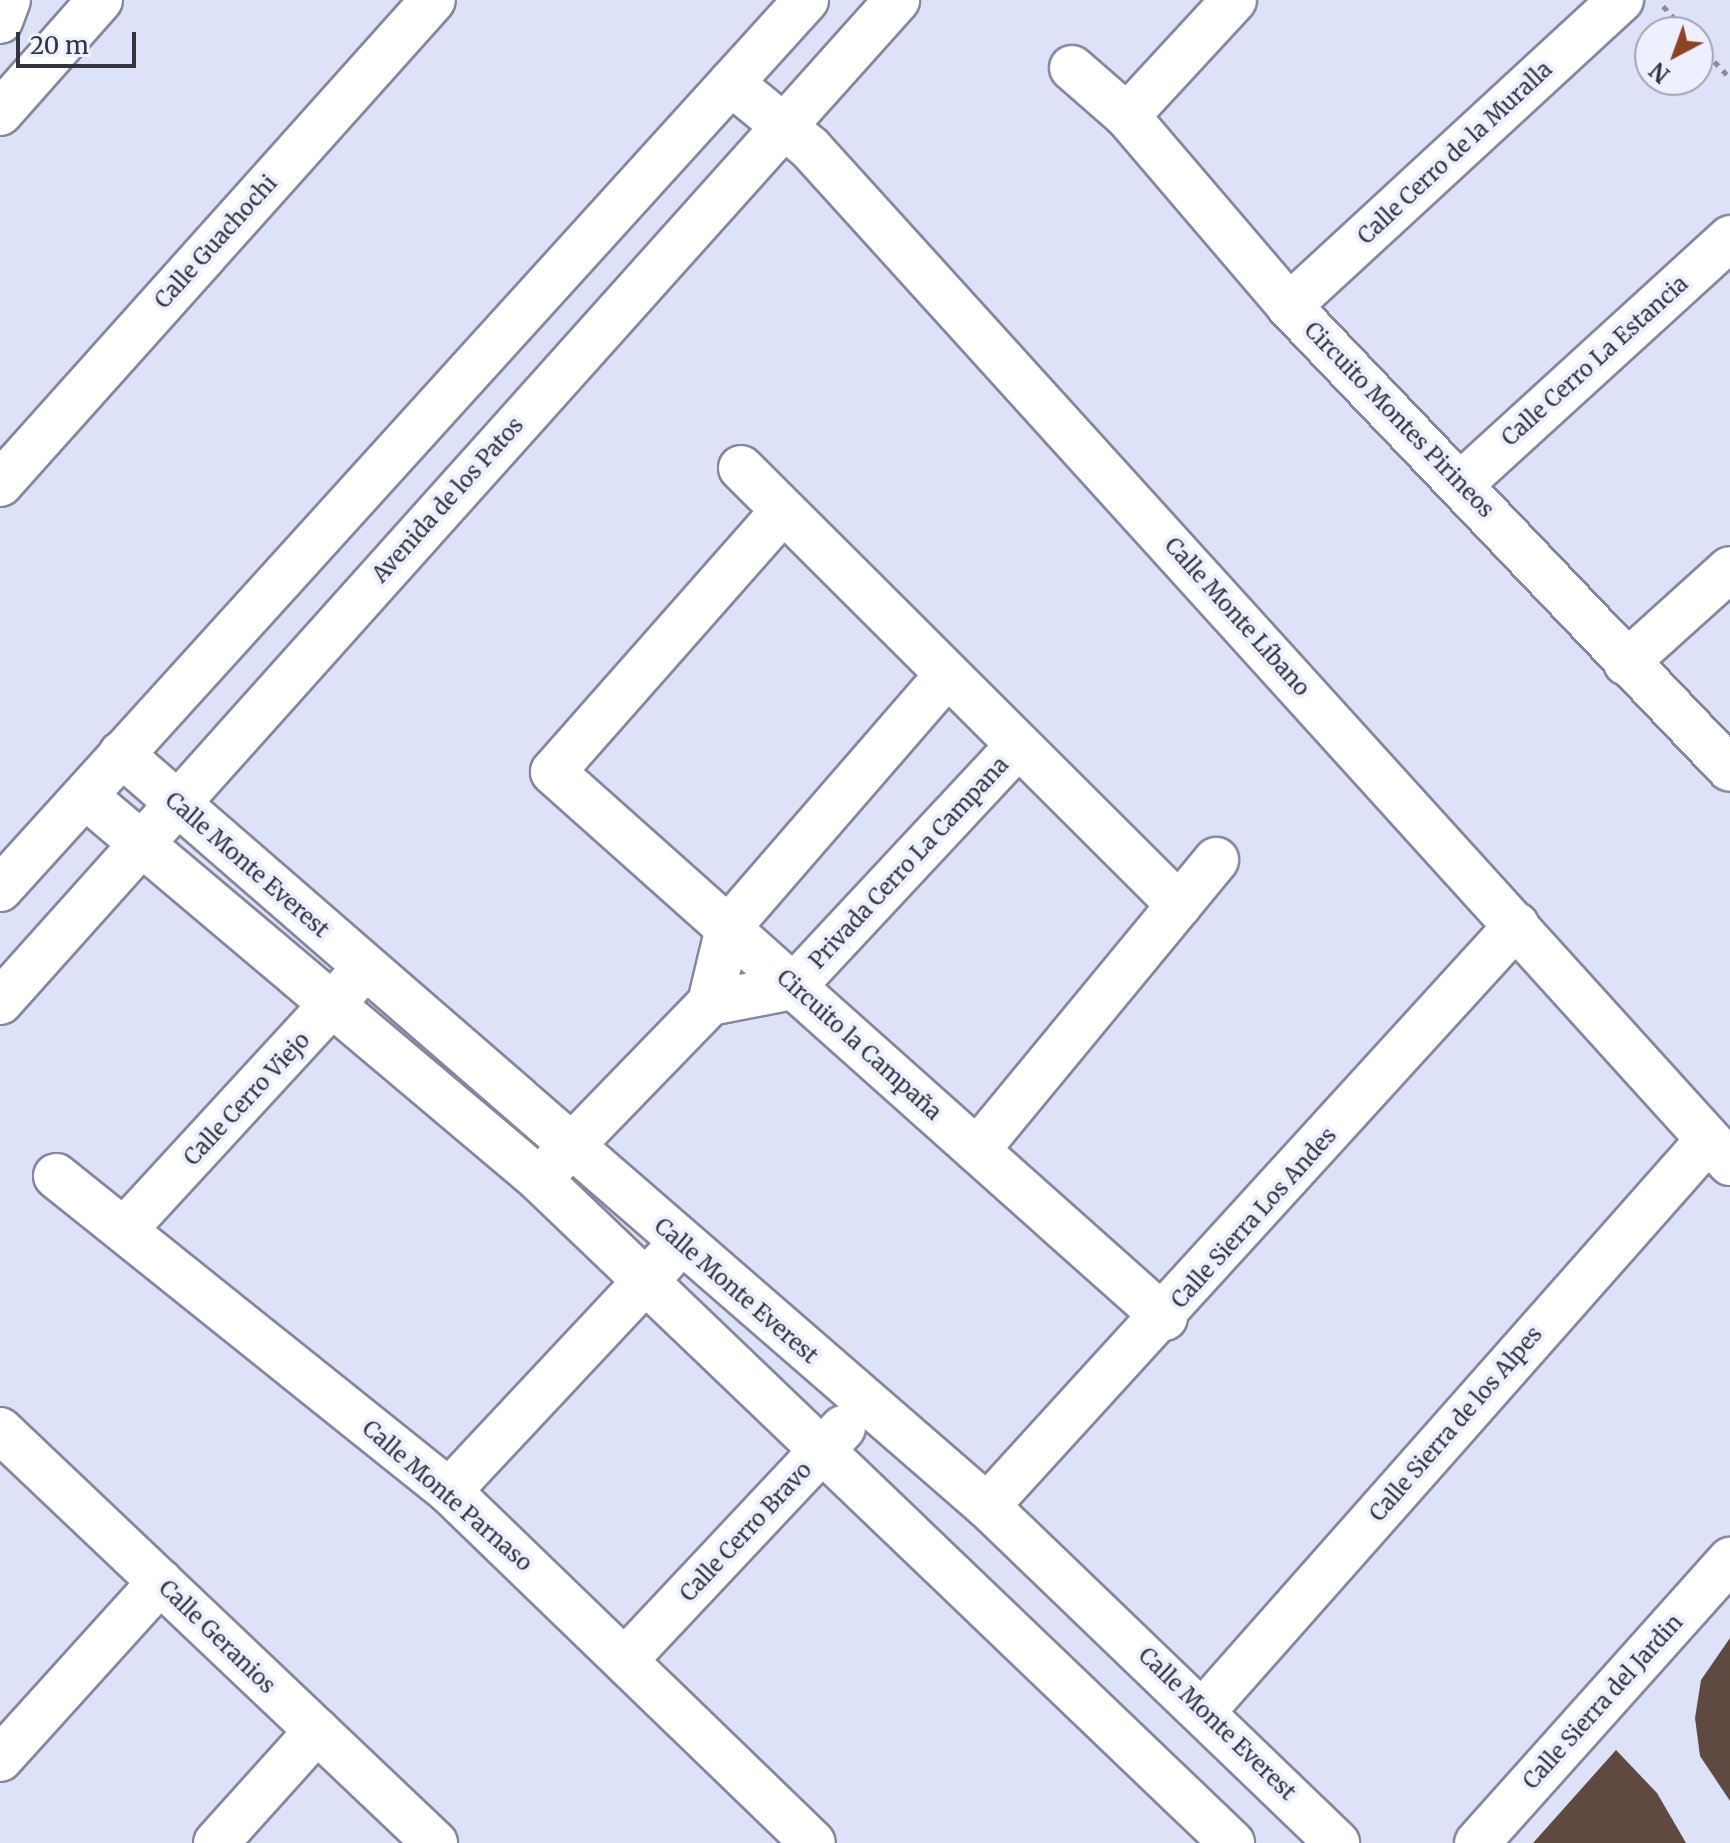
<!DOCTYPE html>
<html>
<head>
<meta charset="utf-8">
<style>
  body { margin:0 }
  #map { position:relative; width:1730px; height:1843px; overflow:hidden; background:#dee2f9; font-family:Merriweather,serif }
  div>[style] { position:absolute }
  .building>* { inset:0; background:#5f4a42 }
  .path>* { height:5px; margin-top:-2.5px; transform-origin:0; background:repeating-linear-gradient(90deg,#8a8d9d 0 6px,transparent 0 12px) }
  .roads { filter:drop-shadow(2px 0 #84879d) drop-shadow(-2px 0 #84879d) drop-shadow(0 2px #84879d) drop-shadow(0 -2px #84879d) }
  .minor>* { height:44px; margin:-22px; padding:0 22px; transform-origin:22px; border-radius:22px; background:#fff }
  span { translate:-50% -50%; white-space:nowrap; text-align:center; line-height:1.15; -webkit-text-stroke:8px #edf0fe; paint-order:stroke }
  .street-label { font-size:22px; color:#33353e }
  .north { position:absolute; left:1634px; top:16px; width:80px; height:80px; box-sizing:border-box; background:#edf0fe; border:2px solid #a3a5b1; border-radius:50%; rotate:221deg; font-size:22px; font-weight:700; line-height:32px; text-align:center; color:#33353e }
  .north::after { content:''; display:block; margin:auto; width:28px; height:36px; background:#8c4424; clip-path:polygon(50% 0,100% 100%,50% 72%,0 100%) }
  .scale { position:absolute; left:16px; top:32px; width:120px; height:36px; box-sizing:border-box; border:4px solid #33353e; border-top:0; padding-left:10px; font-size:24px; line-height:28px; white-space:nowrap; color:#33353e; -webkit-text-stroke:6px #edf0fe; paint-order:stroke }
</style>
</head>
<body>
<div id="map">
  <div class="building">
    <i style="clip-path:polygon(1730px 1638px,1730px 1801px,1700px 1756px,1695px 1718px,1701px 1680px)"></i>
    <i style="clip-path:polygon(1616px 1750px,1657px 1793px,1686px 1843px,1533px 1843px)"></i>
  </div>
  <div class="path">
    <i style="left:1663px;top:6px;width:35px;rotate:47deg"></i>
    <i style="left:1698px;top:44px;width:47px;rotate:46.7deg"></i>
  </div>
  <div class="roads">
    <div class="minor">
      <i style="left:0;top:21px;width:22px;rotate:-69deg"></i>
      <i style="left:1072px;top:68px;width:73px;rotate:41.1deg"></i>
      <i style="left:1127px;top:116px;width:250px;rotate:49.5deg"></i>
      <i style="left:1289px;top:306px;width:639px;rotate:46.39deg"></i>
      <i style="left:731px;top:83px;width:102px;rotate:39.4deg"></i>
      <i style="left:810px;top:148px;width:1370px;rotate:47.81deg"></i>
      <i style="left:0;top:113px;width:151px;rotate:-48.5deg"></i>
      <i style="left:1127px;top:116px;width:158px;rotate:-47.3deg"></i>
      <i style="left:1289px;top:306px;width:452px;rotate:-42.7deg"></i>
      <i style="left:741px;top:468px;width:619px;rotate:44.93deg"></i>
      <i style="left:0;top:484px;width:649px;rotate:-48.18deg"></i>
      <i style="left:1461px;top:484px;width:365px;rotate:-42.4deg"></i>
      <i style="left:782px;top:512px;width:346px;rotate:131.4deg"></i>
      <i style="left:553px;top:772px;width:820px;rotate:41.74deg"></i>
      <i style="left:1626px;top:663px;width:140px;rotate:-42.1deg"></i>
      <i style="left:121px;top:754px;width:1147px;rotate:40.97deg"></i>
      <i style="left:987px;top:1506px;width:486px;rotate:43.9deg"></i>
      <i style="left:85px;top:796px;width:594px;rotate:40.15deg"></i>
      <i style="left:539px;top:1179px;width:960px;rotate:43.78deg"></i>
      <i style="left:0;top:889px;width:1200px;rotate:-47.8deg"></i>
      <i style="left:0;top:1002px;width:1345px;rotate:-48.16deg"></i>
      <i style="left:710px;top:1003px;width:85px;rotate:-10.9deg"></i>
      <i style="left:793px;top:987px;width:328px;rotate:-47deg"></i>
      <i style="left:977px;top:1150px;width:376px;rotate:-50.5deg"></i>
      <i style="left:552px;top:1166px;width:227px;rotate:-45.9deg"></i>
      <i style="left:710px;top:1003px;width:77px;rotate:-76.5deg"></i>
      <i style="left:728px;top:928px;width:333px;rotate:-49.1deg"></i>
      <i style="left:56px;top:1176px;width:504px;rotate:38.71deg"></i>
      <i style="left:449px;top:1491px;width:506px;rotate:44.04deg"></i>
      <i style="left:126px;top:1228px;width:340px;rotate:-47.4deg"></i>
      <i style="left:0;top:1430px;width:600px;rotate:43.51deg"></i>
      <i style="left:449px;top:1491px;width:316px;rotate:-46.9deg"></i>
      <i style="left:987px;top:1506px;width:786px;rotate:-47.63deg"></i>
      <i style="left:626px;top:1659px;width:317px;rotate:-46.8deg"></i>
      <i style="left:1205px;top:1709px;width:759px;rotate:-48.52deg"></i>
      <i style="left:0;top:1759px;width:239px;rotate:-47.9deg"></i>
      <i style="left:216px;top:1843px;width:151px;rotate:-48deg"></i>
      <i style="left:1477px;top:1843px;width:380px;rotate:-48.2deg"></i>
    </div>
  </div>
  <div class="street-label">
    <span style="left:1455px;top:153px;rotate:-43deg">Calle Cerro de la Muralla</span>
    <span style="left:216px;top:242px;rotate:-48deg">Calle Guachochi</span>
    <span style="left:1595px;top:361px;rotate:-42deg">Calle Cerro La Estancia</span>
    <span style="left:1399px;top:420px;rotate:46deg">Circuito Montes Pirineos</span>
    <span style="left:448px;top:500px;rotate:-48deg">Avenida de los Patos</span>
    <span style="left:1237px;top:617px;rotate:48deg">Calle Monte Líbano</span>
    <span style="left:909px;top:863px;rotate:-47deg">Privada Cerro La Campana</span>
    <span style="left:247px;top:865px;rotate:41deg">Calle Monte Everest</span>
    <span style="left:859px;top:1045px;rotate:42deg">Circuito la Campaña</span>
    <span style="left:247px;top:1099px;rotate:-47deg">Calle Cerro Viejo</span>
    <span style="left:1254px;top:1218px;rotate:-48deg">Calle Sierra Los Andes</span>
    <span style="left:736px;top:1291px;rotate:41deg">Calle Monte Everest</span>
    <span style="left:1456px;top:1424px;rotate:-49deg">Calle Sierra de los Alpes</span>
    <span style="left:447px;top:1496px;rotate:41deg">Calle Monte Parnaso</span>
    <span style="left:746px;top:1532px;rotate:-47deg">Calle Cerro Bravo</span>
    <span style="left:217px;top:1637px;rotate:44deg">Calle Geranios</span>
    <span style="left:1603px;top:1702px;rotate:-48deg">Calle Sierra del Jardin</span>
    <span style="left:1217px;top:1724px;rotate:44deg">Calle Monte Everest</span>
  </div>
  <div class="north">N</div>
  <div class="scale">20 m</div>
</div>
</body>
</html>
